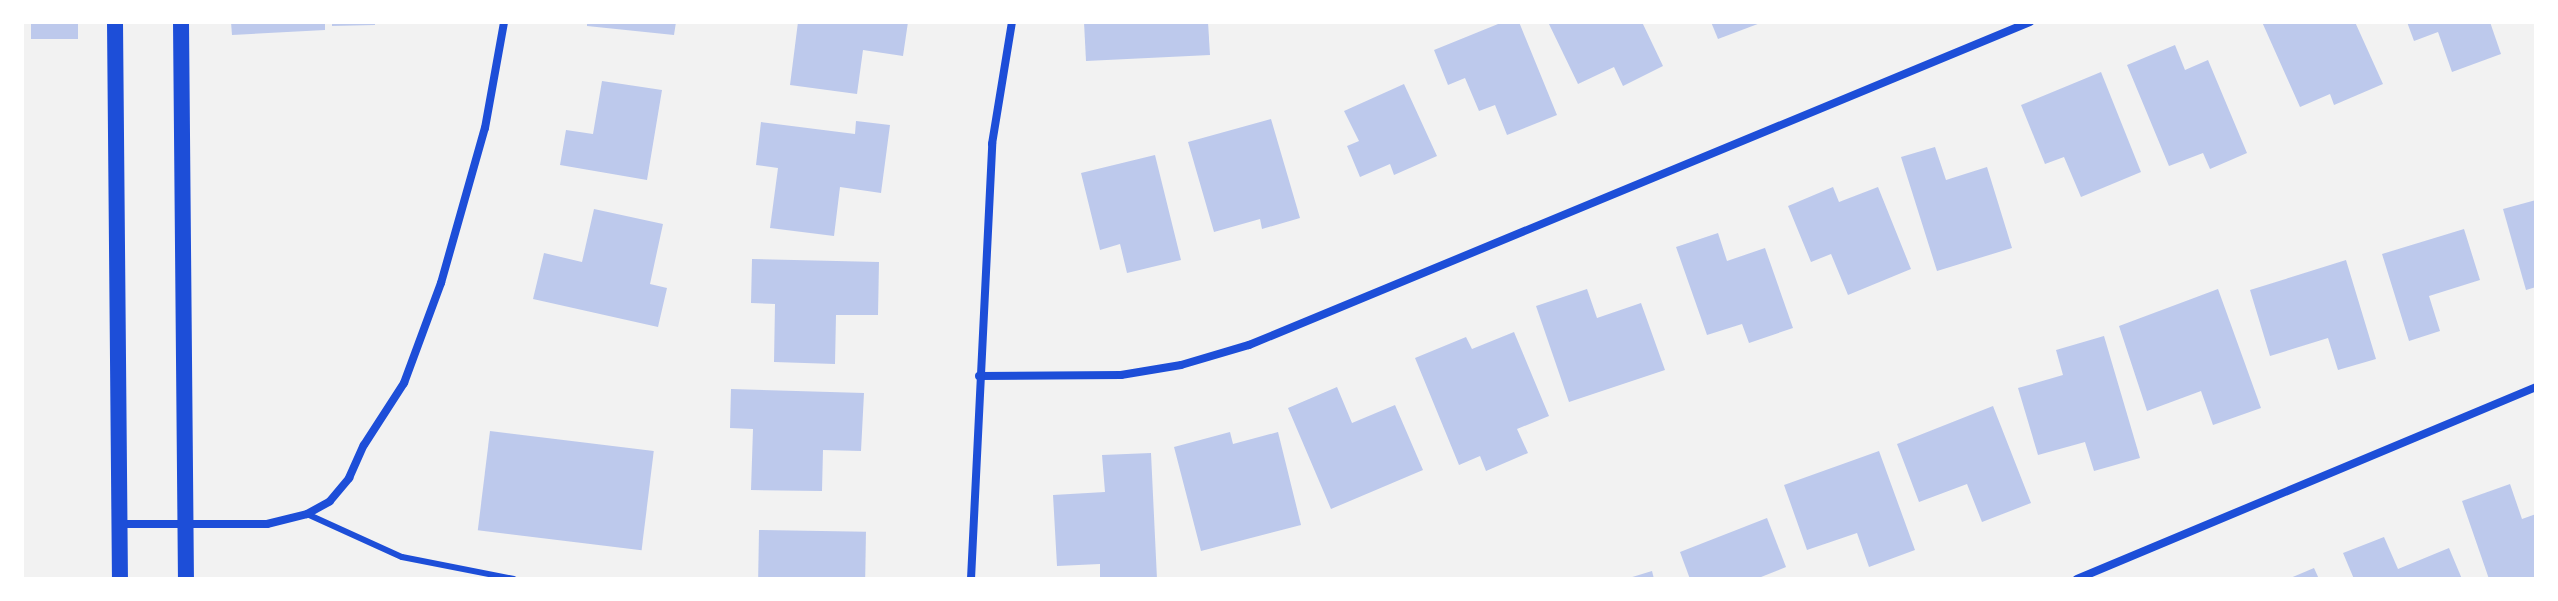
<!DOCTYPE html>
<html>
<head>
<meta charset="utf-8">
<style>
  body { margin:0 }
  #map { position:relative; width:2558px; height:601px; overflow:hidden; background:#f2f2f2; font-family:"Varela Round",sans-serif }
  div>[style] { position:absolute }
  .building>* { inset:0; background:#bdc9ec; transform-origin:0 0 }
  .service>* { height:6px; margin:-3px; padding:0 3px; transform-origin:3px; border-radius:3px; background:#1d4ed8 }
  .minor>* { height:8px; margin:-4px; padding:0 4px; transform-origin:4px; border-radius:4px; background:#1d4ed8 }
  .secondary>* { height:16px; margin:-8px; padding:0 8px; transform-origin:8px; border-radius:8px; background:#1d4ed8 }
  span { translate:-50% -50%; white-space:nowrap; text-align:center; line-height:1.15; -webkit-text-stroke:6px #fff; paint-order:stroke }
  .frame { position:absolute; inset:0; border:24px solid #fff; pointer-events:none }
</style>
</head>
<body>
<div id="map">
  <div class="building">
    <i style="left:31px;top:22px;width:47px;height:17px"></i>
    <i style="clip-path:polygon(231px 22px,325px 22px,325px 30px,232px 35px)"></i>
    <i style="clip-path:polygon(332px 22px,375px 22px,375px 25px,332px 26px)"></i>
    <i style="clip-path:polygon(587px 22px,676px 22px,674px 35px,587px 26px)"></i>
    <i style="clip-path:polygon(798px 22px,908px 22px,903px 56px,863px 50px,857px 94px,790px 85px)"></i>
    <i style="clip-path:polygon(1084px 22px,1208px 22px,1210px 55px,1086px 61px)"></i>
    <i style="clip-path:polygon(1503px 22px,1519px 22px,1557px 115px,1507px 135px,1495px 105px,1479px 111px,1465px 78px,1448px 85px,1434px 50px)"></i>
    <i style="clip-path:polygon(1548px 22px,1642px 22px,1663px 66px,1623px 86px,1614px 67px,1578px 84px)"></i>
    <i style="clip-path:polygon(1711px 22px,1763px 22px,1718px 39px)"></i>
    <i style="clip-path:polygon(2262px 22px,2355px 22px,2383px 84px,2334px 105px,2330px 94px,2300px 107px)"></i>
    <i style="clip-path:polygon(2407px 22px,2490px 22px,2501px 54px,2452px 72px,2438px 32px,2414px 41px)"></i>
    <i style="clip-path:polygon(2175px 45px,2185px 70px,2208px 60px,2247px 153px,2210px 169px,2203px 153px,2169px 166px,2127px 65px)"></i>
    <i style="clip-path:polygon(2101px 72px,2141px 172px,2081px 197px,2064px 157px,2045px 164px,2021px 105px)"></i>
    <i style="clip-path:polygon(602px 81px,662px 90px,647px 180px,560px 165px,566px 130px,593px 134px)"></i>
    <i style="clip-path:polygon(1404px 84px,1437px 156px,1394px 175px,1390px 164px,1360px 177px,1347px 146px,1359px 141px,1344px 111px)"></i>
    <i style="clip-path:polygon(1271px 119px,1300px 218px,1262px 229px,1260px 219px,1214px 232px,1188px 142px)"></i>
    <i style="clip-path:polygon(856px 121px,890px 125px,881px 193px,840px 187px,834px 236px,770px 228px,778px 168px,756px 165px,761px 122px,855px 134px)"></i>
    <i style="clip-path:polygon(1935px 147px,1946px 180px,1987px 167px,2012px 248px,1937px 271px,1901px 157px)"></i>
    <i style="clip-path:polygon(1155px 155px,1181px 260px,1127px 273px,1120px 244px,1100px 250px,1081px 173px)"></i>
    <i style="clip-path:polygon(1833px 187px,1839px 202px,1878px 187px,1911px 269px,1848px 295px,1831px 254px,1811px 262px,1788px 206px)"></i>
    <i style="clip-path:polygon(2536px 200px,2536px 287px,2526px 290px,2503px 209px)"></i>
    <i style="clip-path:polygon(594px 209px,663px 224px,650px 284px,667px 288px,658px 327px,533px 299px,544px 253px,582px 262px)"></i>
    <i style="clip-path:polygon(2464px 229px,2480px 280px,2429px 296px,2440px 331px,2409px 341px,2382px 254px)"></i>
    <i style="clip-path:polygon(1718px 233px,1727px 261px,1765px 248px,1793px 328px,1749px 343px,1742px 324px,1707px 335px,1676px 247px)"></i>
    <i style="clip-path:polygon(752px 259px,879px 262px,878px 315px,836px 315px,835px 364px,774px 362px,775px 304px,751px 303px)"></i>
    <i style="clip-path:polygon(2346px 260px,2376px 359px,2338px 370px,2328px 338px,2270px 356px,2250px 290px)"></i>
    <i style="clip-path:polygon(1587px 289px,1597px 318px,1641px 303px,1665px 370px,1569px 402px,1536px 306px)"></i>
    <i style="clip-path:polygon(2218px 289px,2261px 408px,2213px 425px,2201px 391px,2147px 411px,2119px 326px)"></i>
    <i style="clip-path:polygon(1514px 332px,1549px 416px,1517px 429px,1528px 453px,1486px 471px,1480px 456px,1459px 465px,1415px 358px,1466px 337px,1472px 349px)"></i>
    <i style="clip-path:polygon(2104px 336px,2140px 458px,2094px 471px,2085px 442px,2038px 455px,2018px 388px,2063px 375px,2056px 350px)"></i>
    <i style="clip-path:polygon(1337px 387px,1352px 423px,1395px 405px,1423px 470px,1331px 509px,1288px 408px)"></i>
    <i style="clip-path:polygon(731px 389px,864px 393px,861px 451px,823px 450px,822px 491px,751px 490px,753px 429px,730px 428px)"></i>
    <i style="clip-path:polygon(1993px 406px,2031px 503px,1982px 522px,1967px 484px,1919px 502px,1897px 444px)"></i>
    <i style="left:490px;top:431px;width:165px;height:100px;rotate:7deg"></i>
    <i style="clip-path:polygon(1230px 432px,1233px 444px,1278px 432px,1301px 525px,1201px 551px,1174px 447px)"></i>
    <i style="clip-path:polygon(1879px 451px,1915px 550px,1869px 567px,1857px 533px,1807px 550px,1784px 485px)"></i>
    <i style="clip-path:polygon(1151px 453px,1157px 579px,1100px 579px,1100px 564px,1057px 566px,1053px 495px,1105px 492px,1102px 455px)"></i>
    <i style="clip-path:polygon(2510px 484px,2522px 519px,2536px 514px,2536px 579px,2489px 579px,2462px 501px)"></i>
    <i style="clip-path:polygon(1767px 518px,1786px 567px,1756px 579px,1690px 579px,1680px 552px)"></i>
    <i style="left:759px;top:530px;width:107px;height:49px;rotate:1deg"></i>
    <i style="clip-path:polygon(2384px 537px,2398px 569px,2449px 548px,2462px 579px,2354px 579px,2343px 553px)"></i>
    <i style="clip-path:polygon(2314px 568px,2319px 579px,2288px 579px)"></i>
    <i style="clip-path:polygon(1652px 571px,1654px 579px,1629px 579px,1629px 578px)"></i>
  </div>
  <div class="service">
    <i style="left:307px;top:514px;width:104px;rotate:24.4deg"></i>
    <i style="left:402px;top:557px;width:114px;rotate:11.1deg"></i>
  </div>
  <div class="minor">
    <i style="left:979px;top:376px;width:142px;rotate:-0.4deg"></i>
    <i style="left:1121px;top:375px;width:61px;rotate:-9.5deg"></i>
    <i style="left:1181px;top:365px;width:71px;rotate:-16.4deg"></i>
    <i style="left:1249px;top:345px;width:845px;rotate:-22.47deg"></i>
    <i style="left:120px;top:524px;width:147px"></i>
    <i style="left:267px;top:524px;width:41px;rotate:-14deg"></i>
    <i style="left:307px;top:514px;width:26px;rotate:-29deg"></i>
    <i style="left:330px;top:501px;width:30px;rotate:-50deg"></i>
    <i style="left:349px;top:478px;width:36px;rotate:-66deg"></i>
    <i style="left:364px;top:445px;width:74px;rotate:-57.2deg"></i>
    <i style="left:404px;top:383px;width:107px;rotate:-69.7deg"></i>
    <i style="left:441px;top:283px;width:161px;rotate:-74.2deg"></i>
    <i style="left:485px;top:128px;width:108px;rotate:-79.8deg"></i>
    <i style="left:971px;top:579px;width:436px;rotate:-87.2deg"></i>
    <i style="left:992px;top:144px;width:124px;rotate:-80.7deg"></i>
    <i style="left:2077px;top:579px;width:498px;rotate:-22.7deg"></i>
  </div>
  <div class="secondary">
    <i style="left:115px;top:22px;width:557px;rotate:89.49deg"></i>
    <i style="left:181px;top:22px;width:557px;rotate:89.49deg"></i>
  </div>
  <div class="frame"></div>
</div>
</body>
</html>
